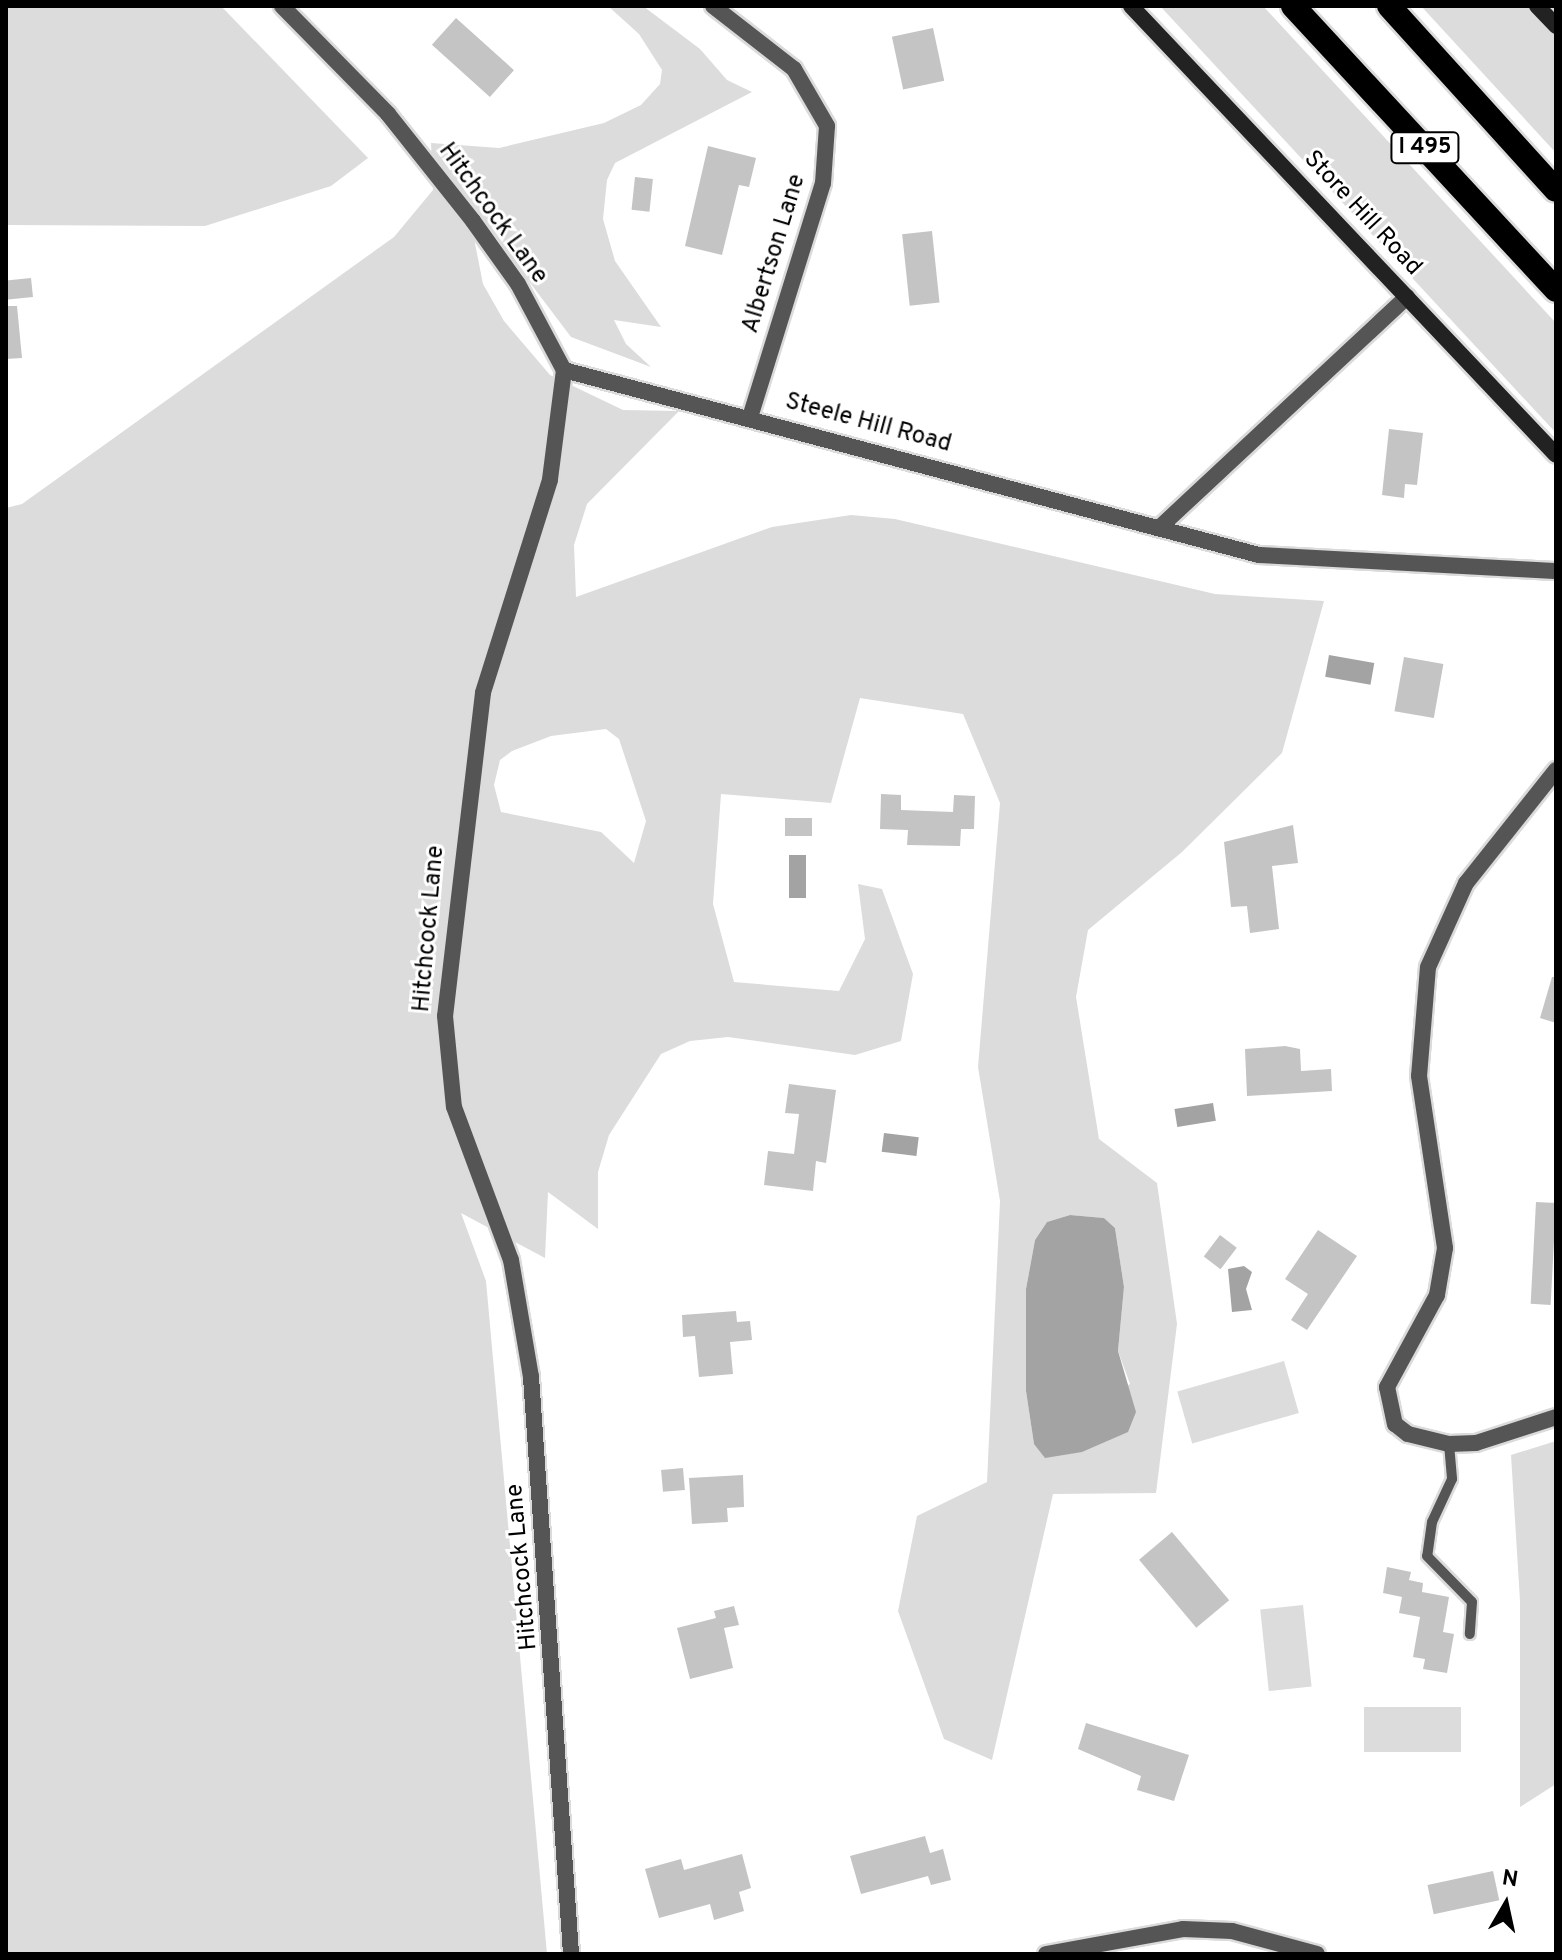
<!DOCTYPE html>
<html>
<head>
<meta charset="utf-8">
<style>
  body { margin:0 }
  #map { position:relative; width:1562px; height:1960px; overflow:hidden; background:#fff; font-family:Overpass,sans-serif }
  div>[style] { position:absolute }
  .green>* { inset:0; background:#dcdcdc; transform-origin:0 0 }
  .water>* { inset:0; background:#a3a3a3; transform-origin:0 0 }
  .building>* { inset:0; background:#c4c4c4; transform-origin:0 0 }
  .roads { filter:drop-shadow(2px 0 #dbdbdb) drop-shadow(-2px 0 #dbdbdb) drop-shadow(0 2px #dbdbdb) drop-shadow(0 -2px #dbdbdb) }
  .service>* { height:10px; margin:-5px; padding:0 5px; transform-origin:5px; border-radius:5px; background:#555 }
  .minor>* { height:16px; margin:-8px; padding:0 8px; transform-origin:8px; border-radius:8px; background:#555 }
  .secondary>* { height:16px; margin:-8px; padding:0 8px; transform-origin:8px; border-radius:8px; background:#222 }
  .motorway>* { height:24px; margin:-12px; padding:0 12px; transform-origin:12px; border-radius:12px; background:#000 }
  span { translate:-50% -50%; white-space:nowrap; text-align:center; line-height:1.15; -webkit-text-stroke:6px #fff; paint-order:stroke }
  .shield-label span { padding:2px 6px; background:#fff; border:2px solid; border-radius:6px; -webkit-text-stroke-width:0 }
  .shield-label { font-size:22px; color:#000; font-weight:700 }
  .street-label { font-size:24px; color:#000 }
  .frame { position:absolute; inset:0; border:8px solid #000; pointer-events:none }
  .north { position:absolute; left:1466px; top:1864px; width:80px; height:80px; -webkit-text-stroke:6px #fff; paint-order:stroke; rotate:9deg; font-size:22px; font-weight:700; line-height:32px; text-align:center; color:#000 }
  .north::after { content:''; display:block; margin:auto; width:28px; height:36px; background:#000; clip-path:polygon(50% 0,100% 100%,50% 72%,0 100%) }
</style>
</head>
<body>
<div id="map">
  <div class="green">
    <i style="clip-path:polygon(6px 6px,221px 6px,368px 158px,331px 186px,205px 226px,6px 225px)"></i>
    <i style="clip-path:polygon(evenodd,608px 6px,643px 6px,700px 49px,727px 80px,752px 92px,615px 163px,607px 180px,603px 219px,615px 261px,661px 327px,614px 320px,626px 344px,651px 367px,571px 337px,466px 198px,483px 284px,504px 321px,550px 375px,623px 410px,679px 411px,587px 504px,574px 545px,576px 597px,772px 527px,851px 515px,895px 519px,1215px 594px,1324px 601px,1282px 753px,1182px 852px,1088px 930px,1076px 997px,1099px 1139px,1157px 1183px,1177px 1324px,1156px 1493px,1053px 1494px,992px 1760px,944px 1739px,898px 1611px,917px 1516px,987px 1482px,1000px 1201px,978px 1067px,1000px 803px,963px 714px,860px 698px,831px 803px,721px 794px,713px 904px,734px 982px,839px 991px,865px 939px,858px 884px,882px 889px,913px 974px,901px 1041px,855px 1055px,728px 1037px,690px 1041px,661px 1054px,609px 1135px,598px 1172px,598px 1229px,548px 1192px,545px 1258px,461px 1213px,486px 1281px,547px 1954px,6px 1954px,6px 508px,22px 504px,394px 237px,433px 190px,431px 143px,499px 148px,604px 123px,641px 105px,660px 84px,662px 70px,639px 34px,608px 6px,606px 729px,619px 739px,646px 821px,634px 863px,601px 832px,501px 812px,494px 785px,500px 760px,512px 751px,551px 736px,606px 729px,608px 6px,1070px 1215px,1104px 1218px,1115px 1228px,1124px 1287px,1118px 1351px,1130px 1384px,1034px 1444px,1026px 1391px,1026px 1289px,1035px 1240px,1047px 1222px,1070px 1215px)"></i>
    <i style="clip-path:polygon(1160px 6px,1263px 6px,1556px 323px,1556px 433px)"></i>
    <i style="clip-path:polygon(1421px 6px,1527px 6px,1556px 37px,1556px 153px)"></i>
    <i style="left:1284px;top:1361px;width:54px;height:111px;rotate:74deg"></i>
    <i style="clip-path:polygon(1556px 1441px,1556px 1784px,1520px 1807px,1520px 1601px,1511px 1455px)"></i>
    <i style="left:1303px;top:1605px;width:82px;height:43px;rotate:84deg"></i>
    <i style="left:1461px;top:1707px;width:45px;height:97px;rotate:90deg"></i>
  </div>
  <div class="water">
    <i style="left:1329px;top:655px;width:46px;height:22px;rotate:10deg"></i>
    <i style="left:789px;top:855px;width:17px;height:43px"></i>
    <i style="left:1213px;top:1103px;width:18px;height:39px;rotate:81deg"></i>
    <i style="left:884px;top:1133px;width:35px;height:19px;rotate:7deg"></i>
    <i style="clip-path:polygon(1070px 1215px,1104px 1218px,1115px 1228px,1124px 1287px,1118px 1351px,1136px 1412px,1128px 1432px,1082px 1452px,1045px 1458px,1034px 1444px,1026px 1391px,1026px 1289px,1035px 1240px,1047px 1222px)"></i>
    <i style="clip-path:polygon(1244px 1266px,1252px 1272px,1246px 1289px,1252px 1310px,1232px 1312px,1228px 1269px)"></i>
  </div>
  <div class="building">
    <i style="left:456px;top:18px;width:78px;height:36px;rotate:42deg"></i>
    <i style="left:933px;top:28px;width:54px;height:42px;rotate:78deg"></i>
    <i style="clip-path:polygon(708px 146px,756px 158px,749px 187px,739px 185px,722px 255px,685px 246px)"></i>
    <i style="left:635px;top:177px;width:18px;height:33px;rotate:6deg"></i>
    <i style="left:932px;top:231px;width:72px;height:30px;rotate:84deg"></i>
    <i style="left:31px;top:278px;width:19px;height:25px;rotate:84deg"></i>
    <i style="clip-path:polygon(6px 306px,17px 306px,22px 358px,6px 359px)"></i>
    <i style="clip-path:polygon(1389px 429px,1423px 433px,1417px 485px,1405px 484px,1404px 498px,1382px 495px)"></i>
    <i style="left:1404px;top:657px;width:40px;height:55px;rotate:10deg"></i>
    <i style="clip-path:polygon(881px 794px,901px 795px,901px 810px,953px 812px,954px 795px,975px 796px,974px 829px,961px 829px,960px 846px,907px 845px,908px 830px,880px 829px)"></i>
    <i style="left:785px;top:818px;width:27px;height:18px"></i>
    <i style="clip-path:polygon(1293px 825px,1298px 863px,1272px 866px,1279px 929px,1250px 933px,1247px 906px,1231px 907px,1224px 842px)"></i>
    <i style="clip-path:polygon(1552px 977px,1556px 977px,1556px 1023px,1540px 1018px)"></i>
    <i style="clip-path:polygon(1285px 1046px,1300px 1049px,1301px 1071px,1331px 1069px,1332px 1091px,1247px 1096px,1245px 1049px)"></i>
    <i style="clip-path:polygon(789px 1084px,836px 1090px,826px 1163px,816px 1161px,813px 1191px,764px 1185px,768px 1151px,794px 1154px,799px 1114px,785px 1113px)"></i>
    <i style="left:1536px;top:1202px;width:20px;height:102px;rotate:3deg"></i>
    <i style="clip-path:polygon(1318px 1230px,1357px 1256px,1307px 1330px,1291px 1320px,1308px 1294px,1285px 1279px)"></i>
    <i style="left:1220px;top:1235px;width:21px;height:27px;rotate:37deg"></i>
    <i style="clip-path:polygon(736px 1311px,737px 1322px,750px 1321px,752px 1340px,730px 1342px,733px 1374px,699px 1377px,695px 1336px,683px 1337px,682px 1315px)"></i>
    <i style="left:683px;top:1468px;width:22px;height:22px;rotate:85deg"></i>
    <i style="clip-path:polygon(743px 1475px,744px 1507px,727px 1508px,728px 1522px,692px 1524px,689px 1478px)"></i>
    <i style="left:1172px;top:1532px;width:89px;height:43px;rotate:50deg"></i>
    <i style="clip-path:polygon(1387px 1567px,1411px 1572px,1409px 1580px,1423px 1583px,1422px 1592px,1449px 1597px,1443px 1632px,1454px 1634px,1447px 1673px,1423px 1669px,1425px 1659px,1413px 1657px,1420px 1617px,1399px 1613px,1402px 1597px,1383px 1593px)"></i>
    <i style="clip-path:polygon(734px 1606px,739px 1625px,724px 1628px,733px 1668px,690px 1679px,677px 1628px,716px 1618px,714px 1611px)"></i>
    <i style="clip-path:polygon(1086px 1723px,1189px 1755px,1174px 1801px,1137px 1790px,1141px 1776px,1078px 1749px)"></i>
    <i style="clip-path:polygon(925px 1836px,930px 1853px,943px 1849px,951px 1880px,931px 1885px,928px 1876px,861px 1894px,850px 1856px)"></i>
    <i style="clip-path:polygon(742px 1854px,751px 1888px,739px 1892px,744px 1911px,714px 1920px,710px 1904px,659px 1918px,645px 1869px,681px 1859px,684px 1870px)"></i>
    <i style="left:1493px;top:1871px;width:30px;height:67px;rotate:78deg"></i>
  </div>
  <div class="roads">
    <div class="service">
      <i style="left:1449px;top:1444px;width:35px;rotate:85deg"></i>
      <i style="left:1452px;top:1479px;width:47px;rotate:114.9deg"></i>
      <i style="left:1432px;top:1522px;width:34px;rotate:98deg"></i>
      <i style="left:1427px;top:1556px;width:64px;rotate:45.6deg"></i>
      <i style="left:1472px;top:1602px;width:32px;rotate:94deg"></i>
    </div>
    <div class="minor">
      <i style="left:282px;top:6px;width:151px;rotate:45.5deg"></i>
      <i style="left:388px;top:114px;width:137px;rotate:51.5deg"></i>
      <i style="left:473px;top:221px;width:77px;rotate:54.5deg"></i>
      <i style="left:518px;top:284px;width:98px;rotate:61.9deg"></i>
      <i style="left:564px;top:370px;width:111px;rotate:97.3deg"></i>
      <i style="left:550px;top:480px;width:223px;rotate:107.5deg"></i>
      <i style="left:483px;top:693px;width:325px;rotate:96.7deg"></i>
      <i style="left:445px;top:1016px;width:91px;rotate:84.4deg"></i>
      <i style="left:454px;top:1107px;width:163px;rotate:69.6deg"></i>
      <i style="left:511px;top:1260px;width:119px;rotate:80.3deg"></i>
      <i style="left:531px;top:1377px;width:578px;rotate:86.03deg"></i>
      <i style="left:713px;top:6px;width:103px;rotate:37.9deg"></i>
      <i style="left:794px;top:69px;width:66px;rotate:59.9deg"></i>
      <i style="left:827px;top:126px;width:57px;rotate:94deg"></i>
      <i style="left:823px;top:183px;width:245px;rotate:107.3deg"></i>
      <i style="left:564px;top:370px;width:719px;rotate:14.91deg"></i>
      <i style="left:1259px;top:555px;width:297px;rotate:3.1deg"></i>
      <i style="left:1159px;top:528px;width:339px;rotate:-43deg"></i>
      <i style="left:1556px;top:770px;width:144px;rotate:128.5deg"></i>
      <i style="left:1466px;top:883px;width:92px;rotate:114.3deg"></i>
      <i style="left:1428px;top:967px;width:109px;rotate:94.7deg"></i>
      <i style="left:1419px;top:1076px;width:174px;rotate:81.4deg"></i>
      <i style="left:1445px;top:1248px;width:48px;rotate:99.7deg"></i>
      <i style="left:1437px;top:1295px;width:105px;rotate:118.5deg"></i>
      <i style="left:1387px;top:1387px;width:38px;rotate:78deg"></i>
      <i style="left:1395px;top:1424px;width:16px;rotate:38deg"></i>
      <i style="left:1408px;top:1434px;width:42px;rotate:13.7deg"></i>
      <i style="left:1449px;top:1444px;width:27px;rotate:-2deg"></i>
      <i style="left:1476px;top:1443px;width:84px;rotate:-18deg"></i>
      <i style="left:1046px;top:1954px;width:139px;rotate:-10.3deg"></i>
      <i style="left:1183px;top:1929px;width:49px;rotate:2.3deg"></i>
      <i style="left:1232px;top:1931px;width:88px;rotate:15.1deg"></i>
    </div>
    <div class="secondary">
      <i style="left:1131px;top:6px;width:618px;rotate:46.57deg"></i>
      <i style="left:1537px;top:6px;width:28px;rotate:46deg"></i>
    </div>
    <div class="motorway">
      <i style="left:1293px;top:6px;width:387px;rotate:47.2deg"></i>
      <i style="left:1389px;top:6px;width:248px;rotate:47.8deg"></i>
    </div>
  </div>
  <div class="shield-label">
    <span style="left:1425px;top:148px">I 495</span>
  </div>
  <div class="street-label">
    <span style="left:492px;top:214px;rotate:54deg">Hitchcock Lane</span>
    <span style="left:1362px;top:214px;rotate:47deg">Store Hill Road</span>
    <span style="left:775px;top:254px;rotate:-73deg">Albertson Lane</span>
    <span style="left:868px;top:424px;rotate:15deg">Steele Hill Road</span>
    <span style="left:430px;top:929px;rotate:-85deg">Hitchcock Lane</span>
    <span style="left:523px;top:1567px;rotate:-95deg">Hitchcock Lane</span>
  </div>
  <div class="frame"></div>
  <div class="north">N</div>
</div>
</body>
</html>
